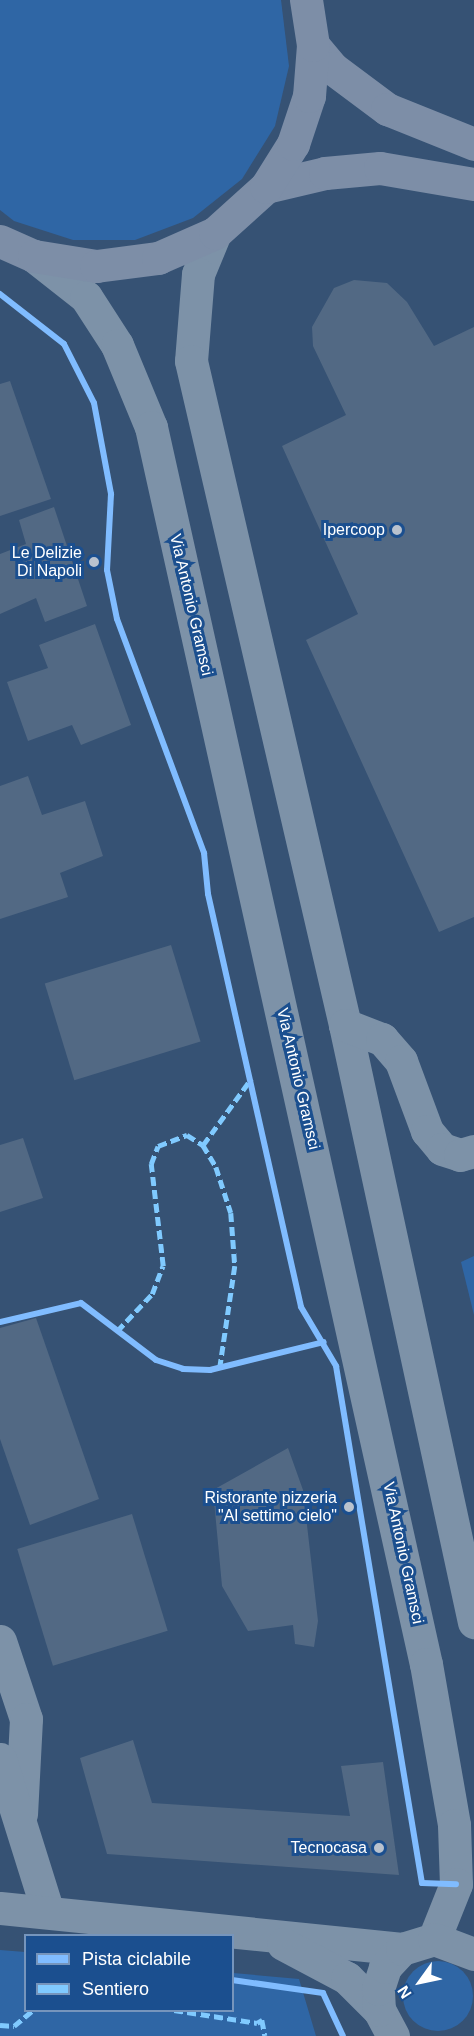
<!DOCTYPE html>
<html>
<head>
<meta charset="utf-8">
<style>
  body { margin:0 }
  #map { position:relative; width:474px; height:2036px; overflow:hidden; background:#365274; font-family:Helvetica,sans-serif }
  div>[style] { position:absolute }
  .green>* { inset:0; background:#2f66a5 }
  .round { border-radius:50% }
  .building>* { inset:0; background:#526984; transform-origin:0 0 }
  .minor>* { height:33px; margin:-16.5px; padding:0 16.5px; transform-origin:16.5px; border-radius:16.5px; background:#7d92a8 }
  .major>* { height:33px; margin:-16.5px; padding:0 16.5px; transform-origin:16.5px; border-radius:16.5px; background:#7d8ea7 }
  .quiet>* { height:4.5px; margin-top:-2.25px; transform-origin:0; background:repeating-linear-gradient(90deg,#80caff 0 9px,transparent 0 13.5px) }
  .cycleway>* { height:6px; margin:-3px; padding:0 3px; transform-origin:3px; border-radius:3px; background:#80bcff }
  .dots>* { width:16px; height:16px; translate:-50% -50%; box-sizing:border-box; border:3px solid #1b4f8f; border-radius:50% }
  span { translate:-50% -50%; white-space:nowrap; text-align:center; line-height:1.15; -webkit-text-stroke:6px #1b4f8f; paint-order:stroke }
  .poi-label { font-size:16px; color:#fff }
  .right { translate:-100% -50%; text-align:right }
  .street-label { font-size:16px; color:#fff }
  .legend { position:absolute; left:24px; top:1934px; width:210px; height:78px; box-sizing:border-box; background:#1b4f8f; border:2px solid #7695bc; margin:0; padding:8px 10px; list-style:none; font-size:18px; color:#fff }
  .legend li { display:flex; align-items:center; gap:12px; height:30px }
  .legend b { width:30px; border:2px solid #7695bc }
  .north { position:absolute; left:390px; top:1952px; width:60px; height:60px; -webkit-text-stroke:4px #1b4f8f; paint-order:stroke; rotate:237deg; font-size:16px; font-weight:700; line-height:24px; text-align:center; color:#fff }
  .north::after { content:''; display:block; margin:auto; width:21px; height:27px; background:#fff; clip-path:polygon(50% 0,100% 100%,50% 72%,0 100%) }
</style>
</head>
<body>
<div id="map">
  <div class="green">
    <i style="clip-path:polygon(0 0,281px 0,289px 66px,275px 126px,242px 179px,193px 218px,135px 240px,73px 240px,14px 221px,0 210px)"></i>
    <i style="clip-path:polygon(474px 1256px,474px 1315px,461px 1262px)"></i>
    <i style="clip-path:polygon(0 1950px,25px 1952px,26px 2010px,232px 2010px,233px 1973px,299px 1979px,316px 2036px,0 2036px)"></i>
    <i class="round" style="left:403px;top:1961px;width:70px;height:70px"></i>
  </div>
  <div class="building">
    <i style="clip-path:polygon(354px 280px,387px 283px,407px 302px,434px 346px,474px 327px,474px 917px,439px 932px,306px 640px,358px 614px,282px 446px,346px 415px,313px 346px,312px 327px,334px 288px)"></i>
    <i style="clip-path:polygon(10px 381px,51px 499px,0 516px,0 384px)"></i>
    <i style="clip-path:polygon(54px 507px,87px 606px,45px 622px,36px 598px,0 614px,0 554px,26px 544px,19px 520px)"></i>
    <i style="clip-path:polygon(95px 624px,131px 725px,81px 745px,72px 725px,28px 741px,7px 682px,48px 668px,39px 645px)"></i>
    <i style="clip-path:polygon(28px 776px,42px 815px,85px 801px,103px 856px,60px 873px,68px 897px,0 919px,0 786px)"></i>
    <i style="left:171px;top:945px;width:101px;height:132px;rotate:73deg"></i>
    <i style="clip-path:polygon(23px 1138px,43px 1198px,0 1212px,0 1145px)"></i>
    <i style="clip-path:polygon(36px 1318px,99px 1499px,30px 1525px,0 1439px,0 1328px)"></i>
    <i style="clip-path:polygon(288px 1448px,303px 1490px,318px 1621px,314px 1647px,295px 1644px,293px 1625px,248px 1631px,222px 1586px,213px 1490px)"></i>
    <i style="left:132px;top:1514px;width:122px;height:120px;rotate:73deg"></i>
    <i style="clip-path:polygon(133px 1740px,152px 1803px,350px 1816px,341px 1766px,383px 1762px,399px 1875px,107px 1854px,80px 1758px)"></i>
  </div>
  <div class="minor">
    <i style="left:215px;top:233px;width:44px;rotate:112.5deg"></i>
    <i style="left:198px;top:274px;width:87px;rotate:94.6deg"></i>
    <i style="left:191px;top:361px;width:682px;rotate:76.94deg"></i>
    <i style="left:345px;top:1025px;width:611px;rotate:77.81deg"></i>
    <i style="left:34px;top:256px;width:66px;rotate:38.3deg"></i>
    <i style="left:86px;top:297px;width:57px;rotate:57.1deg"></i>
    <i style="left:117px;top:345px;width:89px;rotate:67.5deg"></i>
    <i style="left:151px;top:427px;width:1267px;rotate:77.47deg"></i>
    <i style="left:426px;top:1664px;width:163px;rotate:80.1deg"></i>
    <i style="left:454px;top:1825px;width:59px;rotate:88.1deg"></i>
    <i style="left:456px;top:1884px;width:59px;rotate:111.8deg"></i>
    <i style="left:345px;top:1025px;width:40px;rotate:21deg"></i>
    <i style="left:382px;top:1039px;width:29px;rotate:49deg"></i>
    <i style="left:401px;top:1061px;width:75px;rotate:69.6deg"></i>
    <i style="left:427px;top:1131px;width:23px;rotate:50deg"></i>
    <i style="left:442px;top:1149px;width:19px;rotate:18deg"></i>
    <i style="left:460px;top:1155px;width:15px;rotate:-16deg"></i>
    <i style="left:0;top:1641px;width:82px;rotate:71.6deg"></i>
    <i style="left:26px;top:1719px;width:95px;rotate:93deg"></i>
    <i style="left:0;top:1759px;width:160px;rotate:72.6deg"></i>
    <i style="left:0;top:1908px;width:404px;rotate:5.8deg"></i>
    <i style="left:283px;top:1944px;width:72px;rotate:28deg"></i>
    <i style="left:347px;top:1978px;width:45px;rotate:45deg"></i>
    <i style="left:393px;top:2036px;width:30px;rotate:-118deg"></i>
    <i style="left:379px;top:2010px;width:21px;rotate:-93deg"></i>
    <i style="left:378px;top:1989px;width:23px;rotate:-72deg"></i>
    <i style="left:385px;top:1967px;width:25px;rotate:-47deg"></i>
    <i style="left:402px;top:1949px;width:34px;rotate:-17deg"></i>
    <i style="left:434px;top:1939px;width:43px;rotate:20.6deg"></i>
  </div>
  <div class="major">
    <i style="left:313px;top:45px;width:30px;rotate:50deg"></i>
    <i style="left:332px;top:68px;width:69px;rotate:36.7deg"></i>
    <i style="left:387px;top:109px;width:94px;rotate:21.9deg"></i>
    <i style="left:266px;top:187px;width:61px;rotate:-13.3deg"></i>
    <i style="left:325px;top:173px;width:55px;rotate:-5.2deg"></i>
    <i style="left:380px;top:168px;width:95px;rotate:9.7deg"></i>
    <i style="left:0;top:241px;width:37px;rotate:24deg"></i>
    <i style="left:34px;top:256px;width:63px;rotate:9.2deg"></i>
    <i style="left:96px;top:266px;width:63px;rotate:-7.4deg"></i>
    <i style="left:158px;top:258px;width:62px;rotate:-23.7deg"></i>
    <i style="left:215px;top:233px;width:69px;rotate:-42deg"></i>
    <i style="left:266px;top:187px;width:51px;rotate:-57.9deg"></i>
    <i style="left:293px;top:144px;width:51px;rotate:-71.6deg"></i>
    <i style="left:309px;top:96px;width:51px;rotate:-85.5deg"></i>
    <i style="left:313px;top:45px;width:46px;rotate:-98.8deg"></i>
  </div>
  <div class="quiet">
    <i style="left:203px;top:1145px;width:82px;rotate:-54deg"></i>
    <i style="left:117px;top:1331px;width:51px;rotate:-46.6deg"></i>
    <i style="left:152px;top:1294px;width:30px;rotate:-69deg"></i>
    <i style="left:163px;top:1266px;width:103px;rotate:-96.7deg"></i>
    <i style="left:151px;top:1164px;width:19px;rotate:-69deg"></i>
    <i style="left:158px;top:1146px;width:31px;rotate:-21deg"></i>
    <i style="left:187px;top:1135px;width:19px;rotate:32deg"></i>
    <i style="left:203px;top:1145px;width:26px;rotate:59deg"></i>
    <i style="left:216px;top:1167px;width:48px;rotate:71.9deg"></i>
    <i style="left:231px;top:1213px;width:53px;rotate:85.7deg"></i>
    <i style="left:235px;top:1266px;width:103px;rotate:98.4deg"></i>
    <i style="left:174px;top:2010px;width:84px;rotate:8.9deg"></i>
    <i style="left:257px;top:2023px;width:6px;rotate:-31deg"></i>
    <i style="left:262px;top:2020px;width:16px;rotate:79deg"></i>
    <i style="left:0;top:2025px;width:14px;rotate:4deg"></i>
    <i style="left:14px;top:2026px;width:25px;rotate:-40deg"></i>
  </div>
  <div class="cycleway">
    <i style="left:0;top:294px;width:81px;rotate:38deg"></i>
    <i style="left:64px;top:344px;width:66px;rotate:63deg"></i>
    <i style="left:94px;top:403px;width:93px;rotate:79.4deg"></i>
    <i style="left:111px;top:494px;width:76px;rotate:93deg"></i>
    <i style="left:107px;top:570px;width:50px;rotate:78.5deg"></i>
    <i style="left:117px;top:619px;width:250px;rotate:69.6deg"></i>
    <i style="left:204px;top:853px;width:41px;rotate:84.4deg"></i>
    <i style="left:208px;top:894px;width:423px;rotate:77.3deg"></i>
    <i style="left:301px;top:1307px;width:69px;rotate:59.3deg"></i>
    <i style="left:336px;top:1366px;width:524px;rotate:80.56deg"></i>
    <i style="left:422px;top:1883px;width:34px;rotate:2deg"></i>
    <i style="left:0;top:1322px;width:83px;rotate:-13.2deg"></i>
    <i style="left:81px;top:1303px;width:94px;rotate:37.2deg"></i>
    <i style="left:156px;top:1360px;width:28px;rotate:18deg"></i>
    <i style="left:183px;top:1369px;width:27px;rotate:2deg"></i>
    <i style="left:210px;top:1370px;width:117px;rotate:-13.8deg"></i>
    <i style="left:232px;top:1980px;width:92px;rotate:8.1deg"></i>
    <i style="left:323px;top:1993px;width:47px;rotate:65.1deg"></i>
  </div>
  <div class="dots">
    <i style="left:397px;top:530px;background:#b9c2ce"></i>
    <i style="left:94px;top:562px;background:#b9c2ce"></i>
    <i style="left:349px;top:1507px;background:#b9c2ce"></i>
    <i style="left:379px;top:1848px;background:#b9c2ce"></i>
  </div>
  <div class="poi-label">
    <span class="right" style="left:385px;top:530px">Ipercoop</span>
    <span class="right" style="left:82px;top:562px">Le Delizie<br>Di Napoli</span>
    <span class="right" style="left:337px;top:1507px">Ristorante pizzeria<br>"Al settimo cielo"</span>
    <span class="right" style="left:367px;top:1848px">Tecnocasa</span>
  </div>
  <div class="street-label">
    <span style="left:191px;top:605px;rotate:77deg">Via Antonio Gramsci</span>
    <span style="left:298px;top:1079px;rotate:77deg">Via Antonio Gramsci</span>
    <span style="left:403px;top:1553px;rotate:78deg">Via Antonio Gramsci</span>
  </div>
  <ul class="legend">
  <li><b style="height:8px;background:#80bcff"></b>Pista ciclabile</li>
  <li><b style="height:8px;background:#80caff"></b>Sentiero</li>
  </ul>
  <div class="north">N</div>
</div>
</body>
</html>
